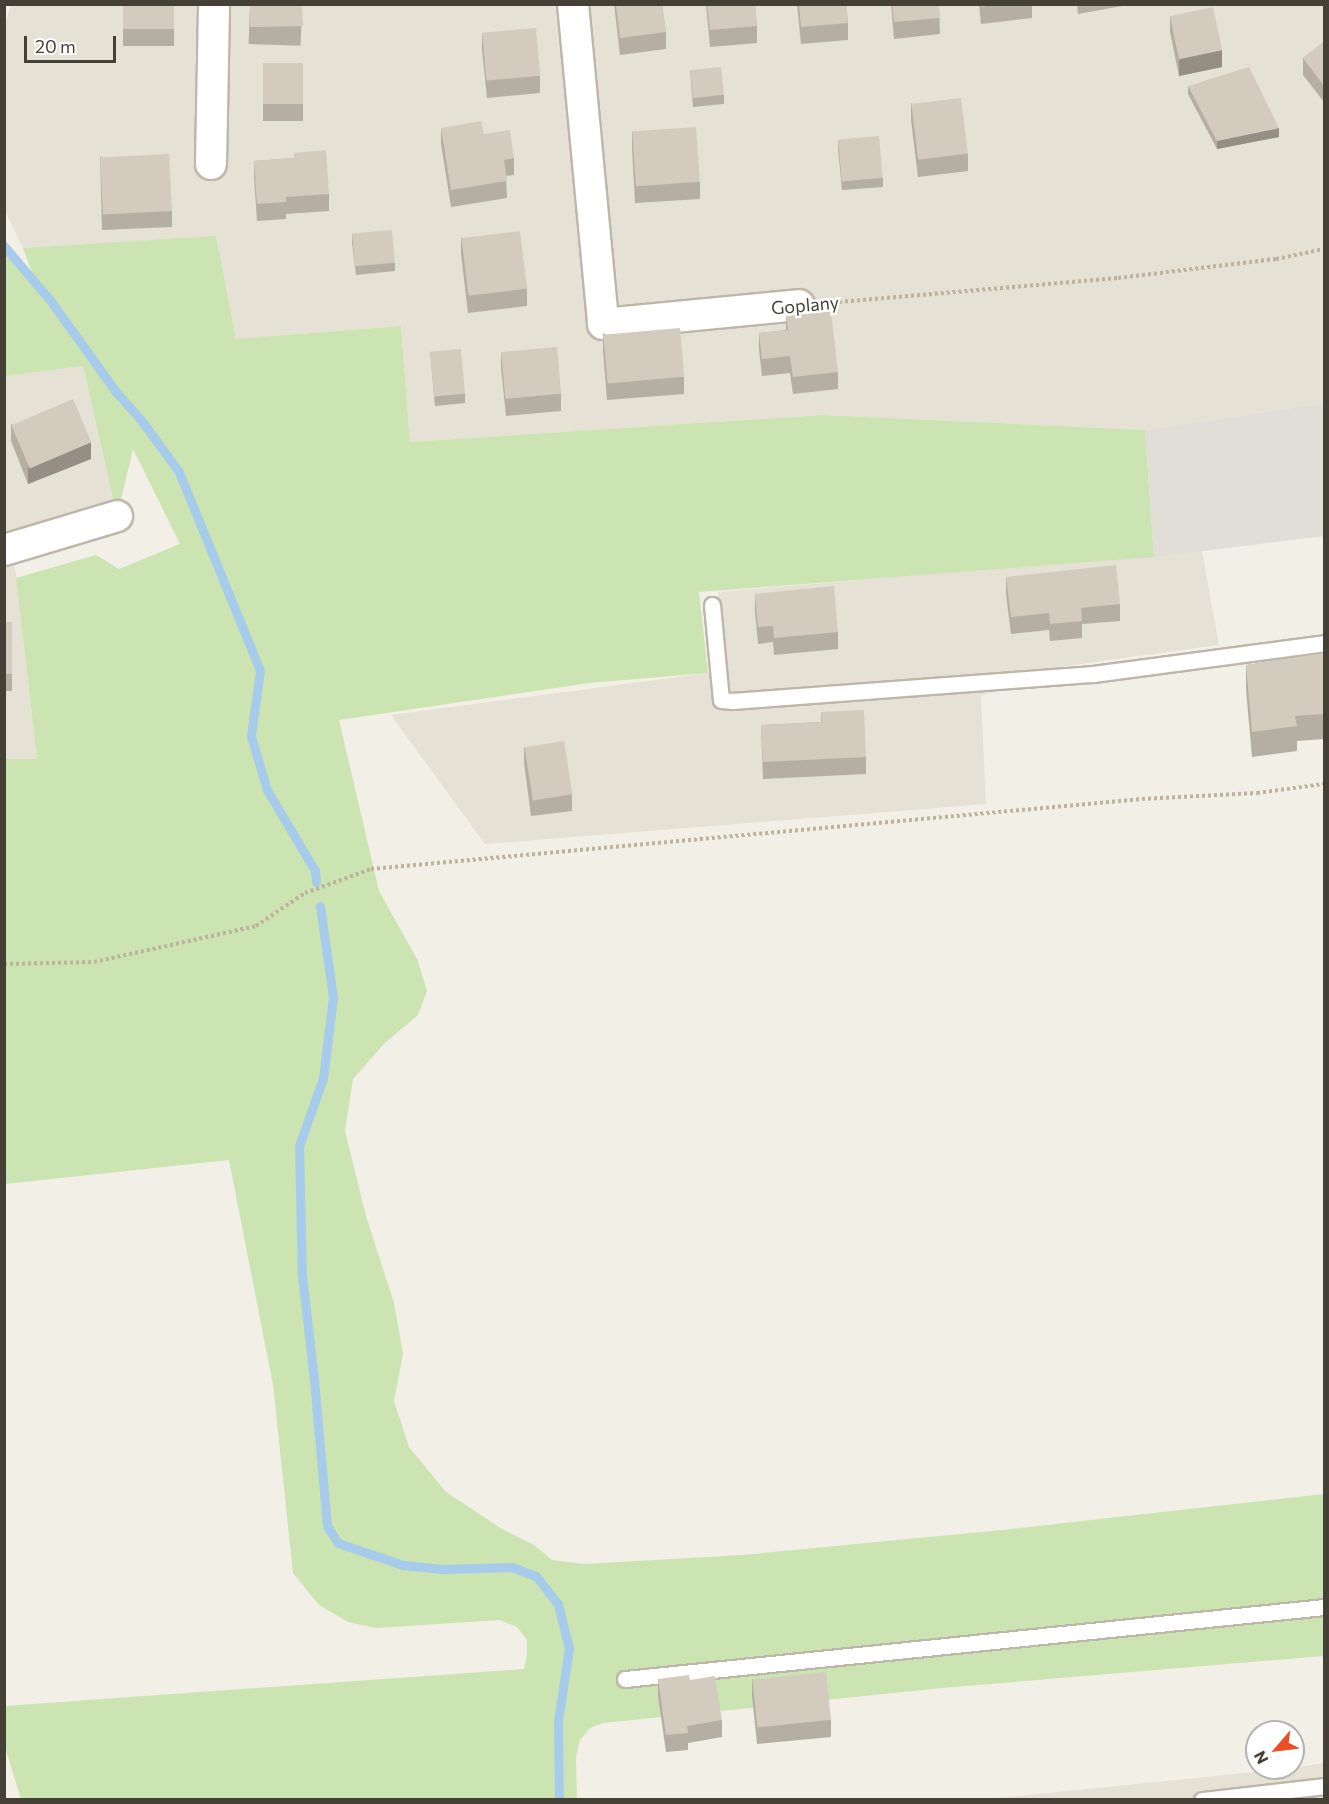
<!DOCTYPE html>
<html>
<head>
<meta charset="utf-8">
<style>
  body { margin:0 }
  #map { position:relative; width:1329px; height:1804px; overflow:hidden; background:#f2efe7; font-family:Commissioner,sans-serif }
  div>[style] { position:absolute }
  .residential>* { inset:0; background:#e6e1d5 }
  .industrial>* { inset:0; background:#e1ded8 }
  .green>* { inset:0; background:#cbe4b2 }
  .stream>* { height:9px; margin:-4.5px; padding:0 4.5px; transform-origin:4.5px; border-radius:4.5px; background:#a7cbeb }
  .path>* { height:4px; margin-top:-2px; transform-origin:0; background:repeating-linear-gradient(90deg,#beb39c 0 3px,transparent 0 6px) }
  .roads { filter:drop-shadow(2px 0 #bdb7aa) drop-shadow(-2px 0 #bdb7aa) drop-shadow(0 2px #bdb7aa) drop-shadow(0 -2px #bdb7aa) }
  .service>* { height:15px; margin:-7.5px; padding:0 7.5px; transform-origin:7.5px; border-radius:7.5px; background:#fff }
  .minor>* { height:30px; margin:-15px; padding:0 15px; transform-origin:15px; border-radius:15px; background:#fff }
  .wall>* { inset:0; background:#b5afa3; transform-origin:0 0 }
  .shaded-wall>* { inset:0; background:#948e84 }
  .building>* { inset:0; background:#d3cbbd; transform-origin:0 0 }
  span { translate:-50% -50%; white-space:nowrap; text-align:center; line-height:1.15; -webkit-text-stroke:4.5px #fff; paint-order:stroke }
  .street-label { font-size:18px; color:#444036 }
  .frame { position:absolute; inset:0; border:6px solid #444036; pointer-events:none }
  .north { position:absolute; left:1245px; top:1720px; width:60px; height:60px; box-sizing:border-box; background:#fff; border:2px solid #b4b3af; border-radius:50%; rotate:242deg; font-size:16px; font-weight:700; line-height:24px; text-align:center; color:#444036 }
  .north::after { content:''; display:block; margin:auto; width:21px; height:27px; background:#eb4d24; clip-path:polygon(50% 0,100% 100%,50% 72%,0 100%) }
  .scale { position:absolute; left:24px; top:36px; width:92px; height:27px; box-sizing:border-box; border:3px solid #444036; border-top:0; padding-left:8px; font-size:18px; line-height:21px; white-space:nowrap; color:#444036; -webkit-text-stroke:4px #fff; paint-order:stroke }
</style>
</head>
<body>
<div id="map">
  <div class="residential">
    <i style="clip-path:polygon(11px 5px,1324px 5px,1324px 403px,1145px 430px,822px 415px,410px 442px,401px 326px,236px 339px,216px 237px,23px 248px,5px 211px,4px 27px)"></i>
    <i style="clip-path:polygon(83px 366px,117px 516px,13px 550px,37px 760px,5px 759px,4px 376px)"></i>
    <i style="clip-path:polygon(1202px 551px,1219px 645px,1065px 666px,981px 696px,986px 804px,485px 844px,391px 715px,708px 673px,728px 667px,718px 592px)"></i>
    <i style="clip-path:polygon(1324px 1763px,1324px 1799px,980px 1800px,1293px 1768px)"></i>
  </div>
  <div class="industrial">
    <i style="clip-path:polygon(1324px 403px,1324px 536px,1154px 557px,1145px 430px)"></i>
  </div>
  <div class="green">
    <i style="clip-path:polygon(216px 236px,236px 339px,401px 326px,410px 442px,822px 415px,1145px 430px,1154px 557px,699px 592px,708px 673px,589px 683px,339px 720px,379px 891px,417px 959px,427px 991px,418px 1015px,384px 1044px,353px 1079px,345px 1131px,366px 1216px,394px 1303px,403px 1353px,394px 1401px,409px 1447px,446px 1492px,502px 1529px,534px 1545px,552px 1560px,584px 1564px,742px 1555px,1002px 1530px,1324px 1494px,1324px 1656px,942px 1688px,603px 1723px,590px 1728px,580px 1740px,576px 1757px,577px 1799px,21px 1799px,5px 1747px,5px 1706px,524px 1669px,527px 1655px,527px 1640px,517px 1627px,499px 1620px,376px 1628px,348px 1622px,319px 1605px,293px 1573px,273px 1385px,229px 1160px,5px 1184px,5px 759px,37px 759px,16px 578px,96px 555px,119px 569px,180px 544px,133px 449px,117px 516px,83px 366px,5px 376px,4px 239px,39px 292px,23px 248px)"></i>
  </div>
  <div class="stream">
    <i style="left:4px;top:246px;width:71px;rotate:49.6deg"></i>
    <i style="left:50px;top:300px;width:113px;rotate:54.3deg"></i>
    <i style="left:116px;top:392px;width:38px;rotate:48deg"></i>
    <i style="left:141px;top:420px;width:64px;rotate:53.8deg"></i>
    <i style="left:179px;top:472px;width:214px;rotate:67.8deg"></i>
    <i style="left:260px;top:670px;width:67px;rotate:97.8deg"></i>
    <i style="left:251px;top:736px;width:56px;rotate:73.5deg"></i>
    <i style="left:267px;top:790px;width:94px;rotate:59.3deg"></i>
    <i style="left:315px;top:871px;width:11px;rotate:85deg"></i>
    <i style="left:320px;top:906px;width:92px;rotate:81.9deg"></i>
    <i style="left:333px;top:997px;width:82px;rotate:97deg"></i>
    <i style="left:323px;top:1078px;width:72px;rotate:109.4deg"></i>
    <i style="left:299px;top:1146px;width:129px;rotate:88.7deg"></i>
    <i style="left:302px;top:1275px;width:106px;rotate:83.5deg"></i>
    <i style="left:314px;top:1380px;width:147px;rotate:84.9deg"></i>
    <i style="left:327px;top:1526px;width:20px;rotate:57deg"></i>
    <i style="left:338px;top:1543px;width:69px;rotate:18.7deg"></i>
    <i style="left:403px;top:1565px;width:39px;rotate:6deg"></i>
    <i style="left:442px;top:1569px;width:70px;rotate:-1.6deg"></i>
    <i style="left:512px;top:1567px;width:26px;rotate:21deg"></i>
    <i style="left:536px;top:1576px;width:36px;rotate:52deg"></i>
    <i style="left:558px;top:1604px;width:45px;rotate:76deg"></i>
    <i style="left:569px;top:1648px;width:74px;rotate:98.6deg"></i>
    <i style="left:558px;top:1721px;width:79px;rotate:89.3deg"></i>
  </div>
  <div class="path">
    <i style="left:827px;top:303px;width:292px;rotate:-4.9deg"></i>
    <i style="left:1118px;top:278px;width:159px;rotate:-6.9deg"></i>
    <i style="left:1276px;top:259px;width:49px;rotate:-11.8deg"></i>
    <i style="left:4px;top:964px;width:90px;rotate:-1.3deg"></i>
    <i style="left:94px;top:962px;width:166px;rotate:-12.5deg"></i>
    <i style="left:256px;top:926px;width:59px;rotate:-34deg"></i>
    <i style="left:305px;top:893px;width:70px;rotate:-20deg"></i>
    <i style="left:371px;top:869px;width:774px;rotate:-5.19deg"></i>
    <i style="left:1142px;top:799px;width:115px;rotate:-3deg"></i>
    <i style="left:1257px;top:793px;width:68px;rotate:-7.7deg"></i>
  </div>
  <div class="roads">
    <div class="service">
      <i style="left:712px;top:605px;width:95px;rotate:84.6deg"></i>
      <i style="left:721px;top:700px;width:12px;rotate:5deg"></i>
      <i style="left:733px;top:701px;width:361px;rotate:-4.3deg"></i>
      <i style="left:1093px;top:674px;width:233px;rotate:-7.6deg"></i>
      <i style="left:625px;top:1679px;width:703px;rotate:-5.88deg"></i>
      <i style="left:1202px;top:1800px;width:123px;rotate:-6.5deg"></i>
    </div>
    <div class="minor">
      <i style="left:573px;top:4px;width:321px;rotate:84.6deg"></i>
      <i style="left:603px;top:324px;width:197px;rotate:-5.5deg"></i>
      <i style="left:211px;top:164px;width:160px;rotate:-88.9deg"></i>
      <i style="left:4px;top:550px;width:118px;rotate:-16.7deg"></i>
    </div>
  </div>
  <div class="wall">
    <i style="left:123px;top:4px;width:51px;height:42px"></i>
    <i style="left:250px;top:4px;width:52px;height:40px;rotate:2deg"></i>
    <i style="clip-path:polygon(614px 4px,662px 4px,666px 32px,666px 49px,620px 55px)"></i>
    <i style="clip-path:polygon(706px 4px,755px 4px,757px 26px,757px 43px,710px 47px)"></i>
    <i style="clip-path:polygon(797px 4px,846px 4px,848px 23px,848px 40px,801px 44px)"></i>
    <i style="clip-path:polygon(891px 4px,939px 4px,940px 34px,894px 39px)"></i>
    <i style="clip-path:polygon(979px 4px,1032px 4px,1032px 18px,981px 24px)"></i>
    <i style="clip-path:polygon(1077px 4px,1128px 4px,1128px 5px,1078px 14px)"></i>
    <i style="clip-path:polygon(1170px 16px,1222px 67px,1179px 76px,1170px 32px)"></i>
    <i style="clip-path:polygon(482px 33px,540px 76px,540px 93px,487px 98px,482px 50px)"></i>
    <i style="clip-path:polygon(1324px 42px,1324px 102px,1303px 75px,1303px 58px)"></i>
    <i style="left:263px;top:63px;width:40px;height:58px"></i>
    <i style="clip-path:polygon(690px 70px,724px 95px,724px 104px,693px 107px)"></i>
    <i style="clip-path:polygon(1188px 86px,1279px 137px,1217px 149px,1188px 94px)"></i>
    <i style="clip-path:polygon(911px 103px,968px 154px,968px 171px,918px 177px,911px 120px)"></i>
    <i style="clip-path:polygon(441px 128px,484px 134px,514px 158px,514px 175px,506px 176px,507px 198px,451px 207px,441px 144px)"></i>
    <i style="clip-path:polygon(632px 131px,700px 182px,700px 199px,635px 203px,632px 148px)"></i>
    <i style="clip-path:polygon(838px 141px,883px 178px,883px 187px,842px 190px,838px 149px)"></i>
    <i style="clip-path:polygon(294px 153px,329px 194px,329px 211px,286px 214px,286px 219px,257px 221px,254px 178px,254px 161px,294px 158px)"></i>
    <i style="clip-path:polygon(100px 156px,172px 211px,172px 227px,102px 230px)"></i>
    <i style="clip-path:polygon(352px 235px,395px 263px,395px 271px,356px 275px,352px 243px)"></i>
    <i style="clip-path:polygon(461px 237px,527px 289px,527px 306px,468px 313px,461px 254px)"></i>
    <i style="clip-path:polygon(786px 316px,838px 372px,838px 389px,793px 394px,790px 373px,762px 376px,759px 350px,759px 333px,786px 330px)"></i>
    <i style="clip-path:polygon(603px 333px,684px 377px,684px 394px,607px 400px,603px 350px)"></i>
    <i style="clip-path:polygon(430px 352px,465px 394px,465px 403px,435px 406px)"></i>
    <i style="clip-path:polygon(501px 352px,561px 394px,561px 411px,506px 416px,501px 368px)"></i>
    <i style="clip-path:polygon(11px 424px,91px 459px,28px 484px,11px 441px)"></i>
    <i style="clip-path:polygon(1006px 577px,1120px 604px,1120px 621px,1082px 624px,1082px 638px,1050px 641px,1049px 630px,1011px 634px,1006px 594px)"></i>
    <i style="clip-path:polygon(755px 594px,838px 632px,838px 649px,774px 655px,773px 642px,758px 644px,755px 611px)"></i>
    <i style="left:4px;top:622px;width:8px;height:69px"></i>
    <i style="clip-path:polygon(1324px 653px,1324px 739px,1297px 741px,1297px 751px,1252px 757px,1246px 690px,1246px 665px)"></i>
    <i style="clip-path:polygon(821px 712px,866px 757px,866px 774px,763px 779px,761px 725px,821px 722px)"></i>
    <i style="clip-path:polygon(524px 747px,572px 794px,572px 811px,531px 816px,524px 763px)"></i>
    <i style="clip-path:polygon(658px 1679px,690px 1680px,722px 1720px,722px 1737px,688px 1743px,688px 1750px,666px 1752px,658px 1696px)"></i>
    <i style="clip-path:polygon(752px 1679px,831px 1720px,831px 1737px,757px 1744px,752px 1696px)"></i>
  </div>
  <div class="shaded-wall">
    <i style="clip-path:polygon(1222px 50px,1222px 67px,1179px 76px,1179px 59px)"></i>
    <i style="clip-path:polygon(1279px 128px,1279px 137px,1217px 149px,1217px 141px)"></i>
    <i style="clip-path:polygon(91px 442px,91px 459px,28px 484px,28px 467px)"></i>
  </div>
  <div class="building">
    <i style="left:123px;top:4px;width:51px;height:25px"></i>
    <i style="clip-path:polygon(250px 4px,297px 4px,297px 6px,302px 6px,303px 26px,250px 27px)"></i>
    <i style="clip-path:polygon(616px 4px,662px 4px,666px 32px,620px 38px)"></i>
    <i style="clip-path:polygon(707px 4px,755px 4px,757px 26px,710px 30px)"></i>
    <i style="clip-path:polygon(799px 4px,846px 4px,848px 23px,801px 27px)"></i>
    <i style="clip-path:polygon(892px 4px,939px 4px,940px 18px,894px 22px)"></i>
    <i style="clip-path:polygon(981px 4px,1002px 4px,981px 7px)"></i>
    <i style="left:1213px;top:7px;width:44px;height:44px;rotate:78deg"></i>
    <i style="left:536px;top:28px;width:48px;height:54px;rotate:85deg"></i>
    <i style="clip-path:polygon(1324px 42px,1324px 86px,1303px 58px)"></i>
    <i style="left:263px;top:63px;width:40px;height:41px"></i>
    <i style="left:721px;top:67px;width:28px;height:31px;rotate:84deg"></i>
    <i style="clip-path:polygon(1249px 67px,1279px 128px,1217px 141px,1188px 86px)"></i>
    <i style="left:961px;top:98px;width:56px;height:50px;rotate:83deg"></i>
    <i style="clip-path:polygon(481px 121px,484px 134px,510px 130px,514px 158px,504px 160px,507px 181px,451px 190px,441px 128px)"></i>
    <i style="left:696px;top:127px;width:55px;height:64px;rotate:86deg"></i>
    <i style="left:879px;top:136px;width:42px;height:41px;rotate:85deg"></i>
    <i style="clip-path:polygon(326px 150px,329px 194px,286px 197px,286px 202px,257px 204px,254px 161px,294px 158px,294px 153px)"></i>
    <i style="left:169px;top:154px;width:57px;height:69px;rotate:87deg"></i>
    <i style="left:392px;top:230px;width:33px;height:40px;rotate:85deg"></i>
    <i style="left:520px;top:231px;width:58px;height:59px;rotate:83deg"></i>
    <i style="clip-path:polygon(831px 311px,838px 372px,793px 377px,790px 356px,762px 359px,759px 333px,788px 330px,786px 316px)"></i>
    <i style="left:680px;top:328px;width:49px;height:77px;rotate:85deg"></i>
    <i style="left:557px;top:347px;width:47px;height:56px;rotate:85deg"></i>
    <i style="left:461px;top:349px;width:45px;height:31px;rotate:85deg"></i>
    <i style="left:73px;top:399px;width:47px;height:67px;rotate:67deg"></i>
    <i style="clip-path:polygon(1116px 565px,1120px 604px,1081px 608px,1082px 621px,1050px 624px,1049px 613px,1011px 617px,1006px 577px)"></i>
    <i style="clip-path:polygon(834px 586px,838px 632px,774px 638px,773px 626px,758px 627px,755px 594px)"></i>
    <i style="left:4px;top:622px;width:8px;height:52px"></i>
    <i style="clip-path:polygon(1324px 653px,1324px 714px,1295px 716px,1297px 726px,1252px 732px,1246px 665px)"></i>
    <i style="clip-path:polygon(864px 710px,866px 757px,763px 762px,761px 725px,822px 722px,821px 712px)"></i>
    <i style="left:564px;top:741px;width:54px;height:40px;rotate:81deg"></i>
    <i style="left:826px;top:1672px;width:48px;height:74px;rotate:84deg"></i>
    <i style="clip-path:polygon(689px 1675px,690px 1680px,715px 1676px,722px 1720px,687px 1726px,688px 1733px,666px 1735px,658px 1679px)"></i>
  </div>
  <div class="street-label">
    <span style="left:805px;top:305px;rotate:-5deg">Goplany</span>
  </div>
  <div class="frame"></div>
  <div class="north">N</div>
  <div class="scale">20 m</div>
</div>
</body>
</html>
